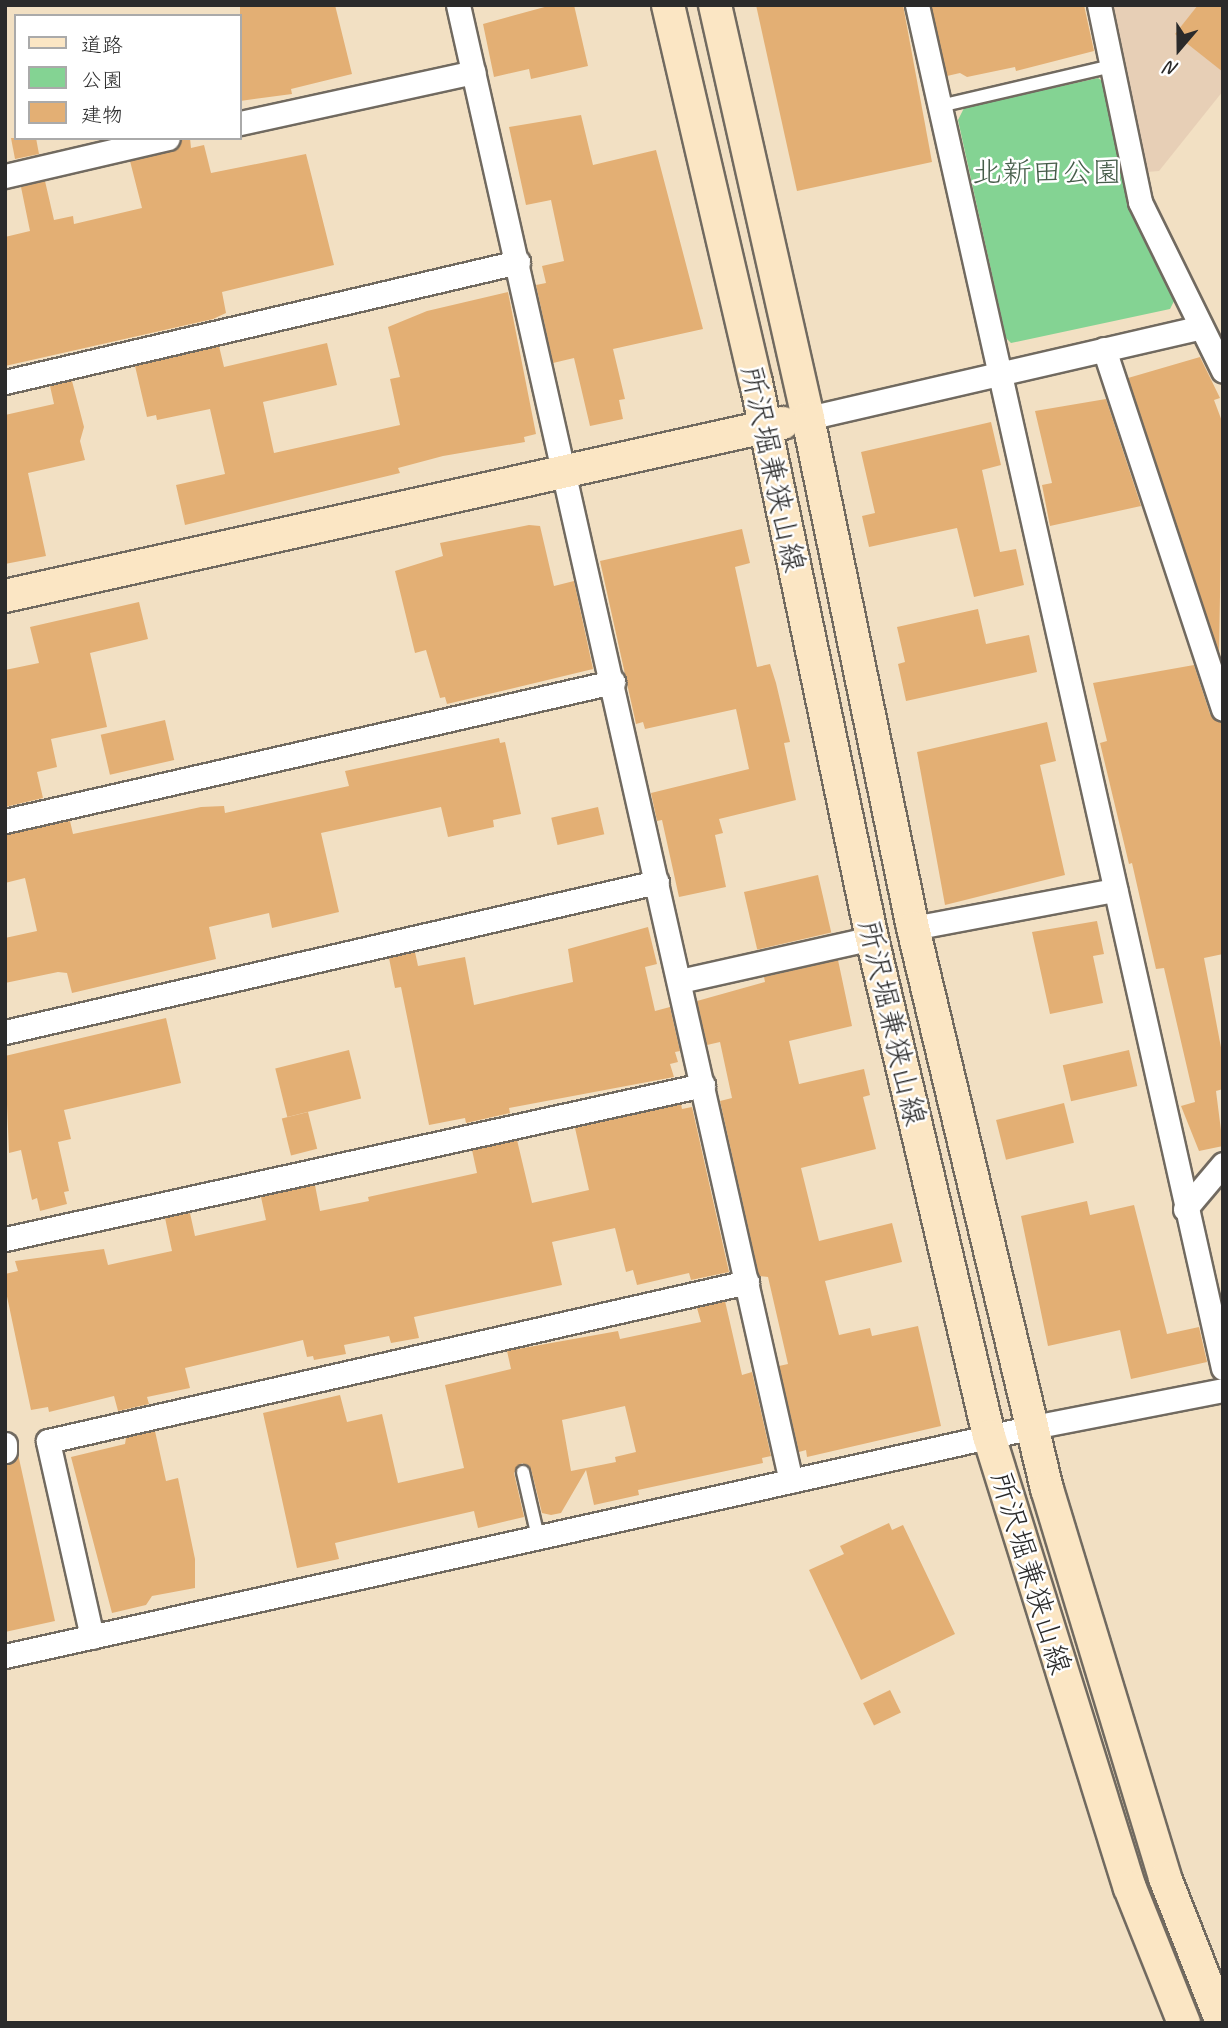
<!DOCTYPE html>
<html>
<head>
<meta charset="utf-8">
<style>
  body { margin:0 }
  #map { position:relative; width:1228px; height:2028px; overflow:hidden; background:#f2e0c3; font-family:Caveat,"Klee One",sans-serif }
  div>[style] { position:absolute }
  .built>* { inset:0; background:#e7cfb6 }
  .green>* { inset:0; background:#84d393 }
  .building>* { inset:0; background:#e3af74; transform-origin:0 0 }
  .roads { filter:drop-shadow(2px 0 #716a60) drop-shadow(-2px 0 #716a60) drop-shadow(0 2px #716a60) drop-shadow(0 -2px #716a60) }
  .lane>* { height:12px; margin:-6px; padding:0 6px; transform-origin:6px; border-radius:6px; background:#fff }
  .street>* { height:23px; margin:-11.5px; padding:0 11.5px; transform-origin:11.5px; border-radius:11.5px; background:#fff }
  .secondary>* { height:32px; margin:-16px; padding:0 16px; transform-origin:16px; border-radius:16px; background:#fbe6c4 }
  span { translate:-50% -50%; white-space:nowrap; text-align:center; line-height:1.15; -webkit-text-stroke:5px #fff; paint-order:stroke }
  .park-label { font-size:30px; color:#465d4a }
  .street-label { font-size:30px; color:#2b2b2b }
  .frame { position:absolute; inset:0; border:7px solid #2b2b2b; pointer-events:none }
  .legend { position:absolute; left:14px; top:14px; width:228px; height:126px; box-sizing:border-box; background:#fff; border:2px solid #aaa; margin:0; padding:9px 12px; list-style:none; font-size:21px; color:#2b2b2b }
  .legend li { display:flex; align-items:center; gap:14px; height:35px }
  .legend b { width:35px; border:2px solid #aaa }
  .north { position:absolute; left:1144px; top:14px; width:70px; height:70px; -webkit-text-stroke:5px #fff; paint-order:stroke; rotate:200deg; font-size:19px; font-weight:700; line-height:28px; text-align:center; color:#2b2b2b }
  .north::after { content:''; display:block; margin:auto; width:24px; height:32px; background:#2b2b2b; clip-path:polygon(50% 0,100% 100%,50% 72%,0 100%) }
</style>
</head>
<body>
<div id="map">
  <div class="built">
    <i style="clip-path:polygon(1111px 5px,1223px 5px,1223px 91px,1159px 171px,1147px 172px)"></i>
  </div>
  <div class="green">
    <i style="clip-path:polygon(1098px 78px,1108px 85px,1136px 223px,1176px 297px,1170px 309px,1011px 343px,1006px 338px,958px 120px,964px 108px)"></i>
  </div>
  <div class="building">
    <i style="clip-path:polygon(240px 5px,335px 5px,352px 74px,291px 89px,292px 94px,240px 101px)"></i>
    <i style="clip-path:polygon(552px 5px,574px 5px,588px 66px,531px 79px,529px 69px,494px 77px,483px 24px)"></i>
    <i style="clip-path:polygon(756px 5px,903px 5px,932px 162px,797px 191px)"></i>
    <i style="clip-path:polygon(931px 5px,1084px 5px,1094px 51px,1016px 71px,1015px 67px,967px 77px,960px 73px,947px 76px)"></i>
    <i style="clip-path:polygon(1198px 5px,1223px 5px,1223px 72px,1175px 34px)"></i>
    <i style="clip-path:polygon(581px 115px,593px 165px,656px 150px,703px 329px,613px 349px,625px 399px,619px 400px,623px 419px,590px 426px,574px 358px,553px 363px,536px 285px,546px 283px,542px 266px,564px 261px,551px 200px,526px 205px,509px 127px)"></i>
    <i style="clip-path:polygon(11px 138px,36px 138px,39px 154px,15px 159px)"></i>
    <i style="clip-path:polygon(182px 138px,190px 138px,191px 148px,204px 145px,211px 173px,306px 154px,334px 265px,222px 292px,226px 313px,213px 319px,5px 366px,5px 237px,30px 231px,21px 187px,45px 181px,54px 220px,73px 216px,74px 224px,142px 208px,130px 161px,172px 151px)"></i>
    <i style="clip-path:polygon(508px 292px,536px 434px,524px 437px,525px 442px,443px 456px,398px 468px,400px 473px,185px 525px,176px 485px,225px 474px,210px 409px,157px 420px,156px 415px,147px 417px,135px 366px,219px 346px,224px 367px,327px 343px,337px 385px,263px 402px,274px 453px,400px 425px,390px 379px,400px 377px,388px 327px,427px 311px)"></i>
    <i style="clip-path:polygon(1200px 357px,1220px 398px,1214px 400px,1223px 424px,1219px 654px,1128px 378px)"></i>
    <i style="clip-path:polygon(72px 381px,84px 427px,80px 441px,85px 460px,28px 473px,46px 556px,5px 564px,5px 415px,54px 404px,50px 386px)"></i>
    <i style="clip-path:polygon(1106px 399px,1141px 506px,1050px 526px,1042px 485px,1052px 483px,1035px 411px)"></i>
    <i style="clip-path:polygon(991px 422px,1001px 465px,982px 470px,1000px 552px,1016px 549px,1024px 585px,974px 597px,957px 528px,869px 547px,862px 516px,875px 513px,861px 452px)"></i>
    <i style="clip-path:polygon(529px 525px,540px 526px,554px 586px,574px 581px,593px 669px,447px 704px,445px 697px,440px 698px,426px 650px,415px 653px,395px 571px,443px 556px,440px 543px)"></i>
    <i style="clip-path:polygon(742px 529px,750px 563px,735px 567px,757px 667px,770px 664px,776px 683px,790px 742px,784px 743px,796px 800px,719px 819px,723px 833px,715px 835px,726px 887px,679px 897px,662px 820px,657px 821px,651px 793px,749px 769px,736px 709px,645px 729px,643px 722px,636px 724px,600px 561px)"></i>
    <i style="clip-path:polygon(139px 602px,148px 639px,90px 653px,107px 727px,51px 739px,57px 767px,37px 772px,43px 798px,5px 807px,5px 670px,39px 663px,30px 627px)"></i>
    <i style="clip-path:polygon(978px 609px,986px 644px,1029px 635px,1037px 672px,906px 701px,898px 664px,905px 662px,897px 627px)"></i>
    <i style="clip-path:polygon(1194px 665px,1210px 714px,1223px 723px,1223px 954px,1204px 958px,1223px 1058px,1223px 1089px,1216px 1091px,1223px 1146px,1199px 1151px,1181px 1106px,1195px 1102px,1164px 968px,1156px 969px,1132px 863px,1129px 864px,1100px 743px,1107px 741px,1093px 683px)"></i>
    <i style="left:165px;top:720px;width:41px;height:66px;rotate:77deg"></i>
    <i style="clip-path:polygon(1047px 722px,1056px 761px,1040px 765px,1065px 875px,945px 905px,917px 752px)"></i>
    <i style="clip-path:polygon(499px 738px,500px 743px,505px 742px,521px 814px,493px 820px,494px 827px,448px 837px,441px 807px,321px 833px,339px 912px,272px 928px,269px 913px,209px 927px,216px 959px,72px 993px,67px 973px,58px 972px,5px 983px,5px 938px,37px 931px,25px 878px,5px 883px,5px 835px,70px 821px,73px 834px,201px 807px,224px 806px,225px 813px,349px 786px,345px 771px)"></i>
    <i style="left:598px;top:807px;width:28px;height:48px;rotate:77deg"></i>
    <i style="left:818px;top:875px;width:59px;height:76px;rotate:77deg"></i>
    <i style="clip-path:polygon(1097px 921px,1104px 954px,1093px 956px,1103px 1003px,1050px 1014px,1032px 932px)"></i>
    <i style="clip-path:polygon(648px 927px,657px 964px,645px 967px,655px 1011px,670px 1007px,680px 1051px,675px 1052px,678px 1062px,670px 1064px,674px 1077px,509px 1108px,510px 1113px,466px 1123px,465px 1118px,429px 1125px,401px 987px,395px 988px,389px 958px,415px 952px,418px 966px,465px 957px,474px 1005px,573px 982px,568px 949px)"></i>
    <i style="clip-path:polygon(838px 960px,852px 1026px,789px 1041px,799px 1084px,864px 1069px,870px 1095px,863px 1097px,876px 1149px,801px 1168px,819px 1241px,892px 1223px,902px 1262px,825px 1281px,839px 1335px,870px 1328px,872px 1336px,918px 1326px,941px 1426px,807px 1457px,806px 1450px,799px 1452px,779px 1366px,788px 1364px,768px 1277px,759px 1276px,720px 1101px,732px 1098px,720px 1042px,707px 1045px,697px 1001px,765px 982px,764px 977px)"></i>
    <i style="clip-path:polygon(166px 1018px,181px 1083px,64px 1110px,71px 1139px,58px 1142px,69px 1191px,64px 1192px,67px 1204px,40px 1211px,37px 1198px,32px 1200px,21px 1150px,9px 1153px,5px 1056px)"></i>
    <i style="left:349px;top:1050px;width:50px;height:76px;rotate:76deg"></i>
    <i style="left:1129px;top:1050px;width:37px;height:68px;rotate:77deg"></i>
    <i style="left:1064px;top:1103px;width:41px;height:70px;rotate:76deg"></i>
    <i style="clip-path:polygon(681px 1104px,682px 1109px,692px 1107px,729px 1272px,691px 1280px,689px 1273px,637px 1285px,633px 1270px,626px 1272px,615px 1228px,552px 1242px,562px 1285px,414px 1317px,419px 1338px,391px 1343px,389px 1336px,344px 1345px,346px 1354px,314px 1360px,313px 1356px,307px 1357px,303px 1340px,185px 1368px,190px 1388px,147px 1397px,149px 1404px,118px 1411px,114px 1396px,49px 1412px,48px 1407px,31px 1410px,5px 1287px,5px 1274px,18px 1271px,15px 1261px,104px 1249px,108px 1265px,172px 1251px,165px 1218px,190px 1213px,195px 1236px,266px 1220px,261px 1197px,315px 1185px,320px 1211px,369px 1201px,368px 1197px,477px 1173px,472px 1150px,517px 1140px,532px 1203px,589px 1190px,575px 1128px)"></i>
    <i style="left:308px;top:1112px;width:38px;height:27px;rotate:76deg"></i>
    <i style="clip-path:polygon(1087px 1201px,1090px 1215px,1134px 1205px,1167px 1334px,1199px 1327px,1207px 1362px,1131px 1379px,1120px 1330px,1048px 1346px,1021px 1216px)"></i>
    <i style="clip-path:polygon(evenodd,725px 1301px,742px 1375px,752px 1372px,771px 1456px,762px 1458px,763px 1463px,638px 1490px,639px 1495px,594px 1505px,586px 1470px,561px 1513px,551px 1515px,542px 1513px,531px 1469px,522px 1463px,514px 1473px,524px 1517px,478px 1528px,474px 1511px,335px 1543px,339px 1559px,297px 1568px,263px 1413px,340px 1395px,347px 1422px,382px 1414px,398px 1483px,464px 1468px,445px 1385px,511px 1369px,507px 1351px,618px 1331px,620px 1339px,701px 1322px,697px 1308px,725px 1301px,625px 1406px,636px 1452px,615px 1457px,616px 1462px,571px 1471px,562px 1420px,625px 1406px)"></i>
    <i style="clip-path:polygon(155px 1431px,166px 1481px,178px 1478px,195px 1559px,195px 1588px,152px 1596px,146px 1605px,112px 1613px,71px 1457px,125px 1444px,126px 1438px)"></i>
    <i style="clip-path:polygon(18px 1454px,55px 1621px,5px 1632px,5px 1465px)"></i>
    <i style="clip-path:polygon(889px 1523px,892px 1530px,903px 1525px,955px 1634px,861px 1680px,809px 1570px,844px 1554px,840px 1546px)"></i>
    <i style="left:890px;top:1690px;width:25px;height:30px;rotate:64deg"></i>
  </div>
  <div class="roads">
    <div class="lane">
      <i style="left:940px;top:106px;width:177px;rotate:-13.1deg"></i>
      <i style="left:523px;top:1472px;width:67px;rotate:77deg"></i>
    </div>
    <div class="street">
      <i style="left:458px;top:5px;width:1513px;rotate:77.29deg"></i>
      <i style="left:917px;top:5px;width:1397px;rotate:77.35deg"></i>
      <i style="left:1099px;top:5px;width:201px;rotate:78.2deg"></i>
      <i style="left:1140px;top:202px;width:188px;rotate:63.8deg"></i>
      <i style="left:240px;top:123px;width:239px;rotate:-12.3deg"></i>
      <i style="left:5px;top:176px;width:167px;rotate:-13.1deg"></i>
      <i style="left:1104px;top:349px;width:379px;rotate:71.7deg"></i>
      <i style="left:5px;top:382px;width:527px;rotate:-13.17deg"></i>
      <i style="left:808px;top:418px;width:403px;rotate:-13deg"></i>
      <i style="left:5px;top:821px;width:624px;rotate:-12.88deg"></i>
      <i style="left:913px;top:928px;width:206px;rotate:-10.7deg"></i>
      <i style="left:680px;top:981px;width:197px;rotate:-12.6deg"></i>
      <i style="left:5px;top:1032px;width:669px;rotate:-12.96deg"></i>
      <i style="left:1185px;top:1209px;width:59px;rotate:-49.8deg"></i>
      <i style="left:5px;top:1239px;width:715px;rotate:-12.44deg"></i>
      <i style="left:5px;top:1444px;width:7px;rotate:90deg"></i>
      <i style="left:92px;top:1637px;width:201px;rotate:-102.7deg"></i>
      <i style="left:48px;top:1441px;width:717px;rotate:-12.81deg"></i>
      <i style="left:5px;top:1656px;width:1053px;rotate:-12.56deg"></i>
      <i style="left:1033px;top:1427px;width:194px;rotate:-11deg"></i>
    </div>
    <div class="secondary">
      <i style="left:668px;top:5px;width:387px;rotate:76.9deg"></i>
      <i style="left:756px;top:382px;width:568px;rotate:78.22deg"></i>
      <i style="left:872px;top:938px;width:512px;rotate:76.78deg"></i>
      <i style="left:989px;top:1436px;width:473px;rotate:72.7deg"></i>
      <i style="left:1130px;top:1888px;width:145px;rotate:68.2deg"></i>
      <i style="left:715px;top:5px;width:423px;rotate:77.3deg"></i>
      <i style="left:808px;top:418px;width:521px;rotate:78.37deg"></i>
      <i style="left:913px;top:928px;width:577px;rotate:76.57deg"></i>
      <i style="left:1047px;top:1489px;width:407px;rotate:73.1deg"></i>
      <i style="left:1165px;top:1878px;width:156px;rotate:68.5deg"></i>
      <i style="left:5px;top:596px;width:797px;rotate:-12.54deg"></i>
    </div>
  </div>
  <div class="park-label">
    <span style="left:1047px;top:172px">北新田公園</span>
  </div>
  <div class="street-label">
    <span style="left:773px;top:469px;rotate:78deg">所沢堀兼狭山線</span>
    <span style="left:892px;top:1023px;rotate:77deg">所沢堀兼狭山線</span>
    <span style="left:1031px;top:1573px;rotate:73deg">所沢堀兼狭山線</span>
  </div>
  <div class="frame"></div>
  <ul class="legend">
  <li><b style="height:9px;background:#fbe6c4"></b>道路</li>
  <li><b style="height:19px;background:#84d393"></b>公園</li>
  <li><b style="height:19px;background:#e3af74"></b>建物</li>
  </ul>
  <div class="north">N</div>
</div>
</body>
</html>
